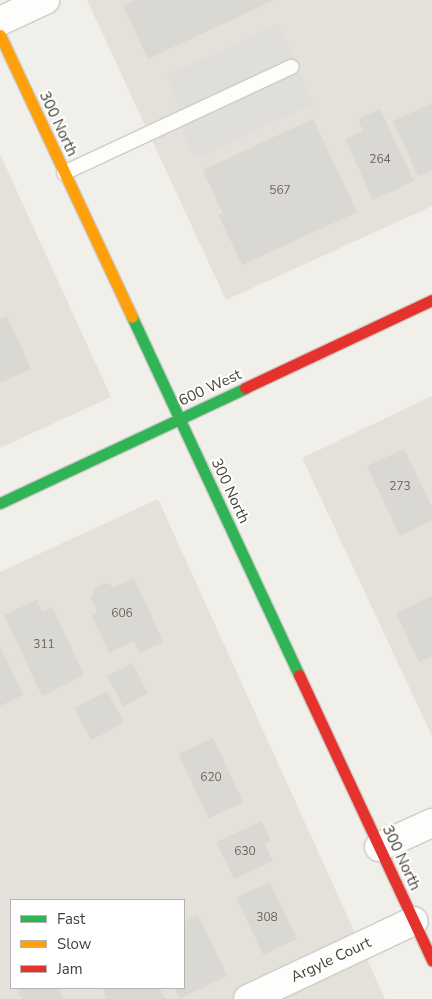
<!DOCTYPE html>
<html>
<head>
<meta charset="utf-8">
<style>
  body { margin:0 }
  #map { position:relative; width:432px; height:999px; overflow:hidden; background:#f0efea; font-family:"Nunito Sans",sans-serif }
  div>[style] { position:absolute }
  .residential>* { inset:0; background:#e3e1d9 }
  .parking>* { inset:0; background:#dfdeda }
  .building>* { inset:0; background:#d9d8d3; transform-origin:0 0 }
  .roads { filter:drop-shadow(1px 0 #ceccc8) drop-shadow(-1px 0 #ceccc8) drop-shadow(0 1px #ceccc8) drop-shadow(0 -1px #ceccc8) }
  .lane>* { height:14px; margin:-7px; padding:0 7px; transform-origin:7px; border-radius:7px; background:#fdfdfc }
  .street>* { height:28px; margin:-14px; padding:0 14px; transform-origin:14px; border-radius:14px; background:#fdfdfc }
  .fast>* { height:11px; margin:-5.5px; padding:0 5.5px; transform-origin:5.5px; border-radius:5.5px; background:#30b455 }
  .slow>* { height:11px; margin:-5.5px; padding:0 5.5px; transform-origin:5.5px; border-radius:5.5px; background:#ff9f0a }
  .jam>* { height:11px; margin:-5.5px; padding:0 5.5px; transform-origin:5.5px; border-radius:5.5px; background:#e5322d }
  span { translate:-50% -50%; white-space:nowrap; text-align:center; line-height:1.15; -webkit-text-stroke:4px #fff; paint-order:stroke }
  .number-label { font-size:12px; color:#6b675f }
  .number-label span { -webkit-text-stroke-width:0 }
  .street-label { font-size:15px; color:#454037 }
  .legend { position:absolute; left:10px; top:899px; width:175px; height:90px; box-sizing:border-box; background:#fff; border:1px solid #b5b3af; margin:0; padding:6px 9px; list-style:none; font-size:15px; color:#454037 }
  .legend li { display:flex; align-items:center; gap:10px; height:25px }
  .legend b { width:25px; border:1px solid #b5b3af }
</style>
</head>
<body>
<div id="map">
  <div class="residential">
    <i style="clip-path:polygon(87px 0,432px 0,432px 206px,226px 300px)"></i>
    <i style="clip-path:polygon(0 154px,111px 397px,0 448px)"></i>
    <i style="clip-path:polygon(432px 396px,432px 736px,302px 458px)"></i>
    <i style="clip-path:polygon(evenodd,158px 499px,385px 999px,0 999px,0 572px,158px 499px,11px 900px,184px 900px,184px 988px,11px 988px,11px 900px)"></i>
  </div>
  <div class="parking">
    <i style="clip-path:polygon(279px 24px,313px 104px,196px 159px,184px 135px,178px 103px,166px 76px)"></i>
  </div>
  <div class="building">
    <i style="clip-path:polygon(135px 0,274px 0,148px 59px,123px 6px)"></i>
    <i style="clip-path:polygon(432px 103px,432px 170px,418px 176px,393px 121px)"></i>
    <i style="clip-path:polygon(380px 109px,414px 181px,373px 200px,345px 139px,363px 131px,358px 119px)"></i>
    <i style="clip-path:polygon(313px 119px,357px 212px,242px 265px,218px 214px,223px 214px,203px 170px)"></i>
    <i style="clip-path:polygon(7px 316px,31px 369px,0 383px,0 319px)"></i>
    <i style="clip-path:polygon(404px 449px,432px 507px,432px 520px,400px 536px,367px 466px)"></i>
    <i style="clip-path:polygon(134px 578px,163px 642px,139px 653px,134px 641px,109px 653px,92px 616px,97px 612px,91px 598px,96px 587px,106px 583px,114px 587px)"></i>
    <i style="clip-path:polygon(432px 596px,432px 656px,419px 662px,396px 613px)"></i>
    <i style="clip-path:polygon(37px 600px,42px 612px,52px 607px,84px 675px,42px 696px,4px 615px)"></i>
    <i style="clip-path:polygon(0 646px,23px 695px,0 706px)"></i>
    <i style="left:132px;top:663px;width:34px;height:28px;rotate:62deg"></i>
    <i style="left:107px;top:691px;width:36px;height:37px;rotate:62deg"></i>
    <i style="left:213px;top:738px;width:71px;height:38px;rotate:65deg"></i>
    <i style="clip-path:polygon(262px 821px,271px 841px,265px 844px,273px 861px,234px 879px,216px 842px)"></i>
    <i style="left:270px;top:882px;width:63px;height:37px;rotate:65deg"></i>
    <i style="clip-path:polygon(198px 915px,227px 976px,179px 999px,174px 988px,184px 988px,184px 922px)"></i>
    <i style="clip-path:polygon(16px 988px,58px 988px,64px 999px,22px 999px)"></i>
    <i style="clip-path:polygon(102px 988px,160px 988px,165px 999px,107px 999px)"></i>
  </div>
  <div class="roads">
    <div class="lane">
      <i style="left:64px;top:173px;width:251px;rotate:-25deg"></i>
    </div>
    <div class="street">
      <i style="left:0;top:21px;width:50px;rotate:-25deg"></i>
      <i style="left:379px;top:847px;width:58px;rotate:-24.4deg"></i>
      <i style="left:248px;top:999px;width:183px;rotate:-25.2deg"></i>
    </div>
    <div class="fast">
      <i style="left:132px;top:317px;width:395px;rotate:65deg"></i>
      <i style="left:0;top:503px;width:271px;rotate:-25.1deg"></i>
    </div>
    <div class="slow">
      <i style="left:0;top:35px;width:311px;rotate:64.9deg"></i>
    </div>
    <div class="jam">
      <i style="left:245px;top:388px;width:207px;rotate:-25.2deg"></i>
      <i style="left:299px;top:675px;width:315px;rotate:65deg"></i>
    </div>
  </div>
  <div class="number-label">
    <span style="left:380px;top:160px">264</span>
    <span style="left:280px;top:191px">567</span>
    <span style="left:400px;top:487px">273</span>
    <span style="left:122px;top:614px">606</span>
    <span style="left:44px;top:645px">311</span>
    <span style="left:211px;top:778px">620</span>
    <span style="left:245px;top:852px">630</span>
    <span style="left:267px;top:918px">308</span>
  </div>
  <div class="street-label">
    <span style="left:58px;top:124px;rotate:65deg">300 North</span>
    <span style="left:210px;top:388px;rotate:-25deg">600 West</span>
    <span style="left:230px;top:491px;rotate:65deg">300 North</span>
    <span style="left:401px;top:858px;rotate:65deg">300 North</span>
    <span style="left:331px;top:960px;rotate:-25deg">Argyle Court</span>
  </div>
  <ul class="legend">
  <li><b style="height:6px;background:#30b455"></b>Fast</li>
  <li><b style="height:6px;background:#ff9f0a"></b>Slow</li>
  <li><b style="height:6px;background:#e5322d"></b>Jam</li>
  </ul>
</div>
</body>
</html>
